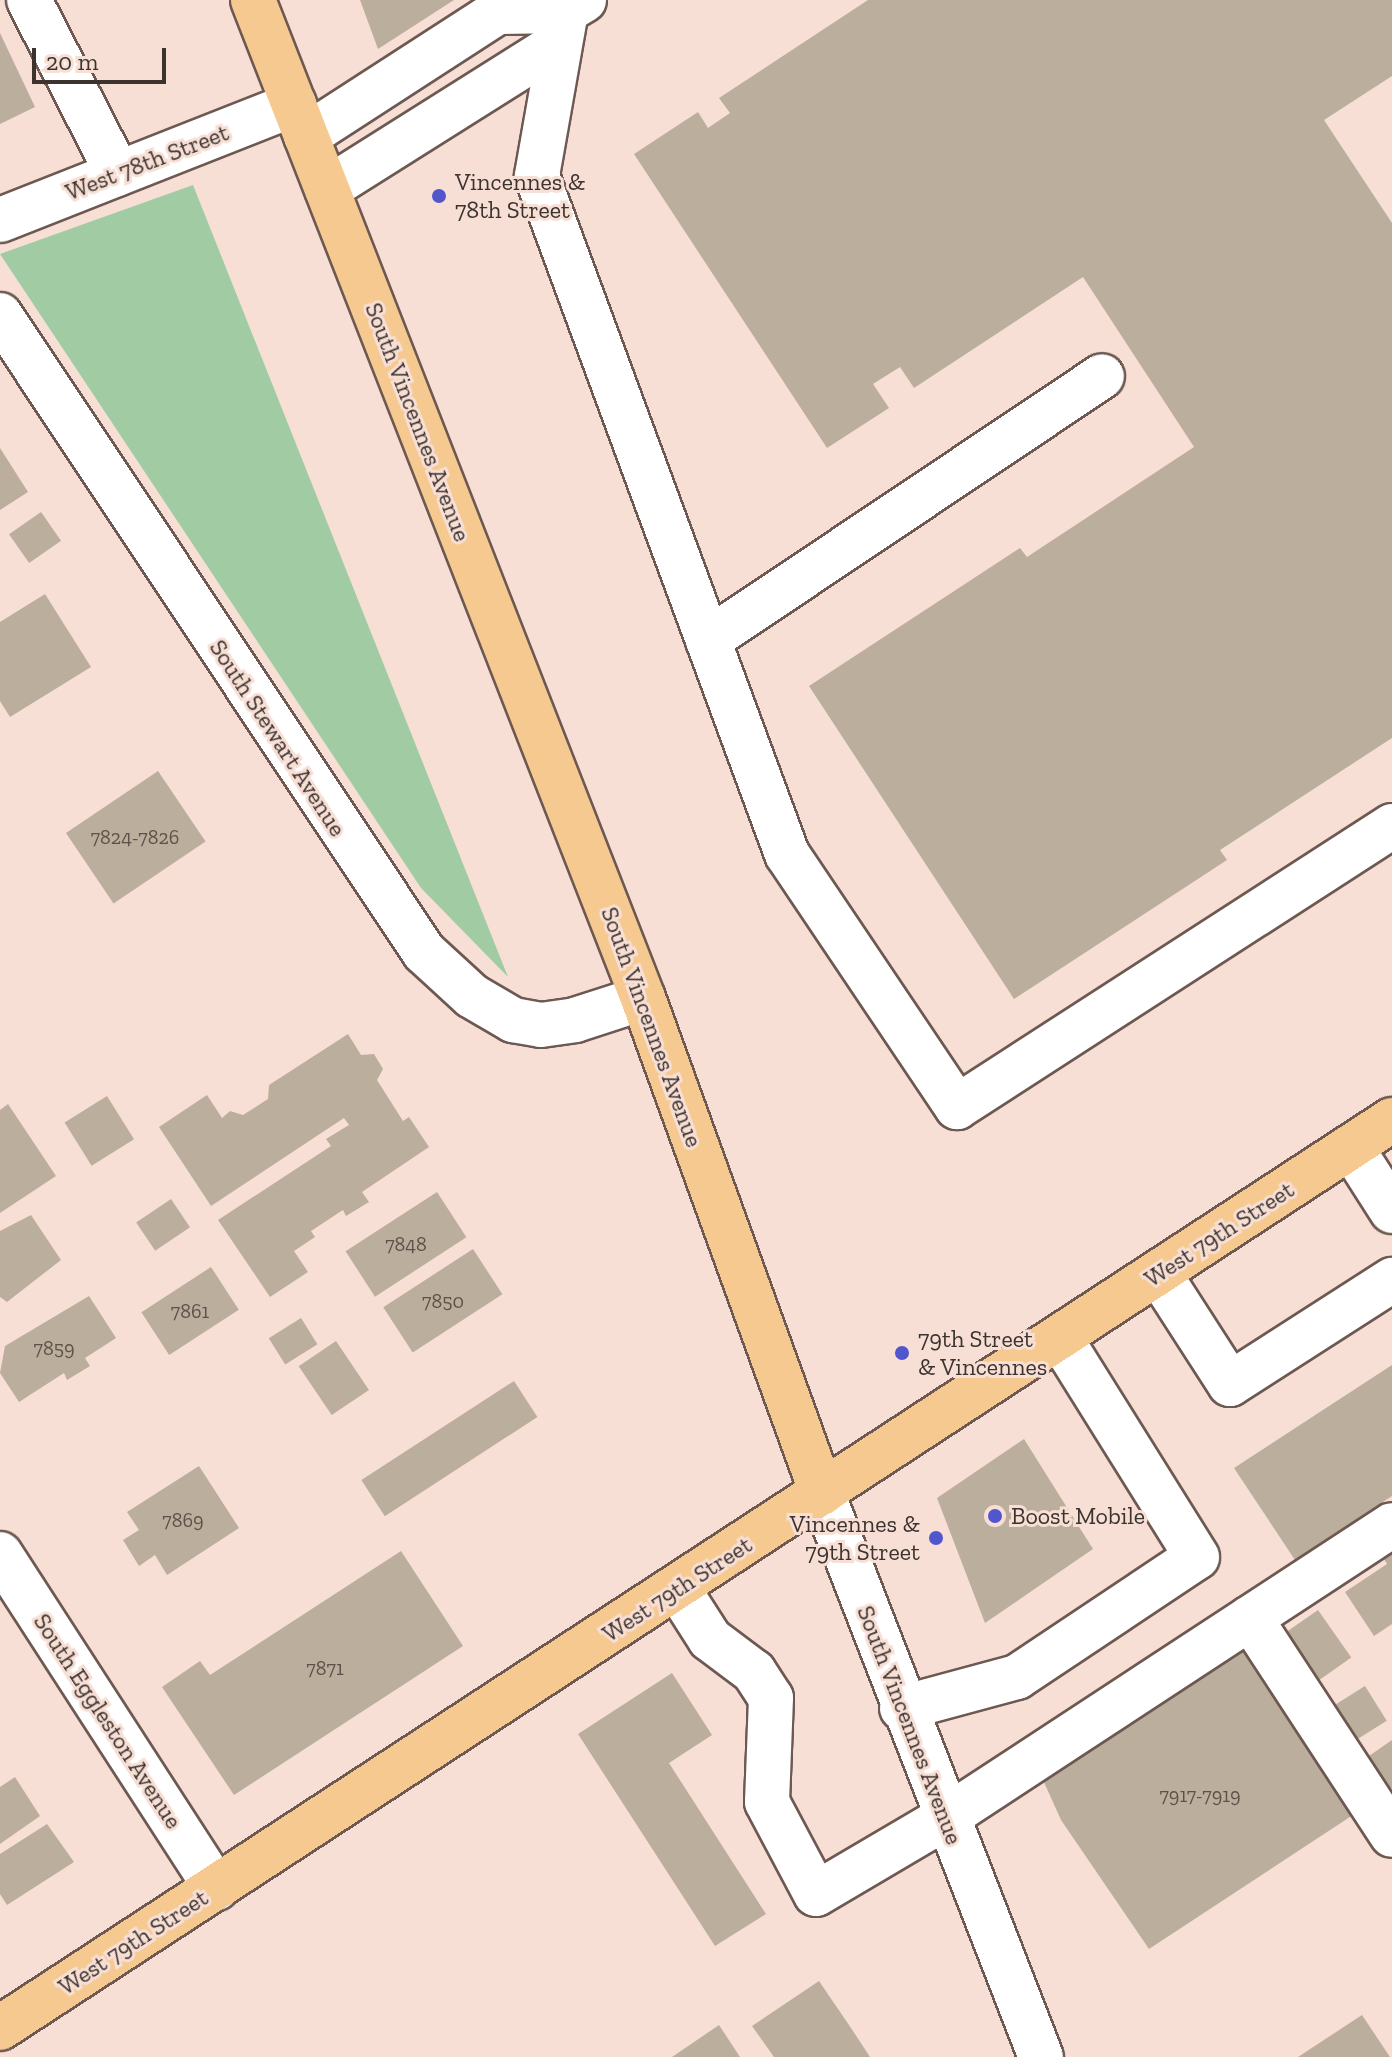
<!DOCTYPE html>
<html>
<head>
<meta charset="utf-8">
<style>
  body { margin:0 }
  #map { position:relative; width:1392px; height:2057px; overflow:hidden; background:#f7dfd5; font-family:"Zilla Slab",serif }
  div>[style] { position:absolute }
  .green>* { inset:0; background:#a1cba3 }
  .building>* { inset:0; background:#bcae9c; transform-origin:0 0 }
  .roads { filter:drop-shadow(2px 0 #6d5951) drop-shadow(-2px 0 #6d5951) drop-shadow(0 2px #6d5951) drop-shadow(0 -2px #6d5951) }
  .minor>* { height:44px; margin:-22px; padding:0 22px; transform-origin:22px; border-radius:22px; background:#fff }
  .major>* { height:44px; margin:-22px; padding:0 22px; transform-origin:22px; border-radius:22px; background:#f6c991 }
  .dots>* { width:22px; height:22px; translate:-50% -50%; box-sizing:border-box; border:4px solid #f7dfd5; border-radius:50% }
  span { translate:-50% -50%; white-space:nowrap; text-align:center; line-height:1.15; -webkit-text-stroke:6px #f7dfd5; paint-order:stroke }
  .number-label { font-size:20px; color:#5c524a }
  .number-label span { -webkit-text-stroke-width:0 }
  .street-label { font-size:24px; color:#3c332f }
  .poi-label { font-size:24px; color:#3c332f }
  .left { translate:0 -50%; text-align:left }
  .right { translate:-100% -50%; text-align:right }
  .scale { position:absolute; left:32px; top:48px; width:134px; height:36px; box-sizing:border-box; border:4px solid #3c332f; border-top:0; padding-left:10px; font-size:24px; line-height:28px; white-space:nowrap; color:#3c332f; -webkit-text-stroke:6px #f7dfd5; paint-order:stroke }
</style>
</head>
<body>
<div id="map">
  <div class="green">
    <i style="clip-path:polygon(193px 185px,508px 977px,421px 888px,0 254px)"></i>
  </div>
  <div class="building">
    <i style="clip-path:polygon(360px 0,454px 0,378px 49px)"></i>
    <i style="clip-path:polygon(868px 0,1392px 0,1392px 76px,1324px 120px,1392px 223px,1392px 738px,1220px 850px,1227px 860px,1014px 999px,809px 686px,1020px 548px,1027px 557px,1194px 447px,1083px 277px,914px 388px,900px 367px,873px 384px,889px 408px,827px 448px,634px 154px,698px 112px,708px 128px,730px 113px,719px 98px)"></i>
    <i style="clip-path:polygon(0 33px,35px 107px,0 124px)"></i>
    <i style="clip-path:polygon(0 448px,28px 492px,0 510px)"></i>
    <i style="left:41px;top:512px;width:35px;height:39px;rotate:55deg"></i>
    <i style="clip-path:polygon(45px 594px,91px 667px,10px 717px,0 701px,0 622px)"></i>
    <i style="left:158px;top:771px;width:85px;height:111px;rotate:56deg"></i>
    <i style="clip-path:polygon(348px 1034px,361px 1055px,374px 1054px,383px 1069px,377px 1080px,403px 1121px,409px 1117px,429px 1147px,362px 1192px,369px 1202px,346px 1216px,343px 1210px,311px 1231px,315px 1237px,294px 1251px,308px 1272px,270px 1297px,218px 1220px,331px 1146px,326px 1139px,349px 1125px,344px 1118px,211px 1206px,159px 1127px,207px 1095px,222px 1118px,230px 1111px,243px 1115px,268px 1099px,269px 1085px)"></i>
    <i style="left:107px;top:1096px;width:51px;height:50px;rotate:58deg"></i>
    <i style="clip-path:polygon(8px 1104px,56px 1176px,0 1213px,0 1110px)"></i>
    <i style="left:437px;top:1192px;width:54px;height:109px;rotate:57deg"></i>
    <i style="left:171px;top:1199px;width:34px;height:42px;rotate:56deg"></i>
    <i style="clip-path:polygon(31px 1215px,61px 1260px,7px 1302px,0 1297px,0 1231px)"></i>
    <i style="left:473px;top:1249px;width:54px;height:107px;rotate:57deg"></i>
    <i style="left:211px;top:1267px;width:51px;height:83px;rotate:57deg"></i>
    <i style="clip-path:polygon(89px 1296px,116px 1338px,85px 1358px,90px 1366px,67px 1380px,64px 1373px,19px 1402px,0 1373px,5px 1346px)"></i>
    <i style="left:301px;top:1318px;width:31px;height:38px;rotate:58deg"></i>
    <i style="left:336px;top:1341px;width:59px;height:45px;rotate:56deg"></i>
    <i style="clip-path:polygon(1392px 1365px,1392px 1496px,1295px 1560px,1234px 1468px)"></i>
    <i style="left:514px;top:1381px;width:43px;height:182px;rotate:57deg"></i>
    <i style="clip-path:polygon(1024px 1439px,1093px 1549px,985px 1623px,937px 1498px)"></i>
    <i style="clip-path:polygon(199px 1466px,239px 1528px,167px 1575px,155px 1555px,139px 1566px,123px 1540px,139px 1530px,127px 1512px)"></i>
    <i style="clip-path:polygon(401px 1551px,463px 1646px,234px 1795px,162px 1687px,200px 1661px,210px 1675px)"></i>
    <i style="clip-path:polygon(1392px 1554px,1392px 1624px,1374px 1636px,1345px 1592px,1387px 1564px,1384px 1559px)"></i>
    <i style="left:1318px;top:1610px;width:58px;height:39px;rotate:55deg"></i>
    <i style="clip-path:polygon(1242px 1647px,1359px 1811px,1149px 1949px,1061px 1820px,1043px 1780px)"></i>
    <i style="clip-path:polygon(672px 1673px,712px 1735px,669px 1763px,766px 1914px,715px 1946px,578px 1734px)"></i>
    <i style="left:1365px;top:1686px;width:41px;height:39px;rotate:58deg"></i>
    <i style="clip-path:polygon(1392px 1740px,1392px 1788px,1390px 1789px,1369px 1756px)"></i>
    <i style="clip-path:polygon(15px 1777px,40px 1816px,0 1844px,0 1787px)"></i>
    <i style="clip-path:polygon(47px 1824px,74px 1862px,7px 1905px,0 1894px,0 1854px)"></i>
    <i style="clip-path:polygon(819px 1981px,853px 2031px,870px 2057px,774px 2057px,752px 2026px)"></i>
    <i style="clip-path:polygon(1362px 2015px,1390px 2057px,1298px 2057px)"></i>
    <i style="clip-path:polygon(719px 2025px,740px 2057px,672px 2057px)"></i>
  </div>
  <div class="roads">
    <div class="minor">
      <i style="left:29px;top:0;width:195px;rotate:62.9deg"></i>
      <i style="left:566px;top:11px;width:168px;rotate:100deg"></i>
      <i style="left:537px;top:176px;width:723px;rotate:69.76deg"></i>
      <i style="left:787px;top:854px;width:305px;rotate:56.1deg"></i>
      <i style="left:957px;top:1107px;width:518px;rotate:-32.86deg"></i>
      <i style="left:306px;top:136px;width:229px;rotate:-32.9deg"></i>
      <i style="left:498px;top:12px;width:68px;rotate:-0.8deg"></i>
      <i style="left:566px;top:11px;width:21px;rotate:-31deg"></i>
      <i style="left:327px;top:189px;width:274px;rotate:-32.2deg"></i>
      <i style="left:0;top:220px;width:316px;rotate:-21.5deg"></i>
      <i style="left:0;top:315px;width:765px;rotate:56.35deg"></i>
      <i style="left:424px;top:952px;width:65px;rotate:42.5deg"></i>
      <i style="left:472px;top:996px;width:48px;rotate:30.3deg"></i>
      <i style="left:513px;top:1020px;width:28px;rotate:10deg"></i>
      <i style="left:541px;top:1025px;width:34px;rotate:-8deg"></i>
      <i style="left:575px;top:1020px;width:71px;rotate:-17.9deg"></i>
      <i style="left:708px;top:640px;width:474px;rotate:-33.8deg"></i>
      <i style="left:1351px;top:1147px;width:76px;rotate:57.4deg"></i>
      <i style="left:1159px;top:1274px;width:131px;rotate:57.2deg"></i>
      <i style="left:1230px;top:1384px;width:193px;rotate:-32.7deg"></i>
      <i style="left:822px;top:1493px;width:605px;rotate:68.78deg"></i>
      <i style="left:0;top:1554px;width:398px;rotate:57.1deg"></i>
      <i style="left:678px;top:1589px;width:59px;rotate:57.4deg"></i>
      <i style="left:710px;top:1639px;width:55px;rotate:36.9deg"></i>
      <i style="left:754px;top:1672px;width:31px;rotate:57deg"></i>
      <i style="left:771px;top:1698px;width:104px;rotate:92.2deg"></i>
      <i style="left:767px;top:1802px;width:104px;rotate:62deg"></i>
      <i style="left:816px;top:1894px;width:150px;rotate:-30.5deg"></i>
      <i style="left:945px;top:1818px;width:534px;rotate:-33.24deg"></i>
      <i style="left:1250px;top:1618px;width:259px;rotate:56.8deg"></i>
      <i style="left:902px;top:1708px;width:119px;rotate:-15.1deg"></i>
      <i style="left:1017px;top:1677px;width:216px;rotate:-33.7deg"></i>
      <i style="left:1197px;top:1557px;width:258px;rotate:-122deg"></i>
    </div>
    <div class="major">
      <i style="left:253px;top:0;width:1071px;rotate:68.66deg"></i>
      <i style="left:643px;top:998px;width:526px;rotate:70.12deg"></i>
      <i style="left:0;top:2028px;width:1662px;rotate:-33.12deg"></i>
    </div>
  </div>
  <div class="dots">
    <i style="left:439px;top:196px;background:#5256cd"></i>
    <i style="left:902px;top:1353px;background:#5256cd"></i>
    <i style="left:995px;top:1516px;background:#5256cd"></i>
    <i style="left:936px;top:1538px;background:#5256cd"></i>
  </div>
  <div class="number-label">
    <span style="left:135px;top:837px">7824-7826</span>
    <span style="left:406px;top:1244px">7848</span>
    <span style="left:443px;top:1301px">7850</span>
    <span style="left:190px;top:1311px">7861</span>
    <span style="left:54px;top:1348px">7859</span>
    <span style="left:183px;top:1520px">7869</span>
    <span style="left:325px;top:1668px">7871</span>
    <span style="left:1200px;top:1795px">7917-7919</span>
  </div>
  <div class="street-label">
    <span style="left:147px;top:162px;rotate:-21deg">West 78th Street</span>
    <span style="left:418px;top:422px;rotate:69deg">South Vincennes Avenue</span>
    <span style="left:278px;top:738px;rotate:57deg">South Stewart Avenue</span>
    <span style="left:652px;top:1027px;rotate:70deg">South Vincennes Avenue</span>
    <span style="left:1219px;top:1234px;rotate:-33deg">West 79th Street</span>
    <span style="left:677px;top:1589px;rotate:-33deg">West 79th Street</span>
    <span style="left:108px;top:1721px;rotate:57deg">South Eggleston Avenue</span>
    <span style="left:910px;top:1725px;rotate:69deg">South Vincennes Avenue</span>
    <span style="left:133px;top:1942px;rotate:-33deg">West 79th Street</span>
  </div>
  <div class="poi-label">
    <span class="left" style="left:455px;top:196px">Vincennes &amp;<br>78th Street</span>
    <span class="left" style="left:918px;top:1353px">79th Street<br>&amp; Vincennes</span>
    <span class="left" style="left:1011px;top:1516px">Boost Mobile</span>
    <span class="right" style="left:920px;top:1538px">Vincennes &amp;<br>79th Street</span>
  </div>
  <div class="scale">20 m</div>
</div>
</body>
</html>
